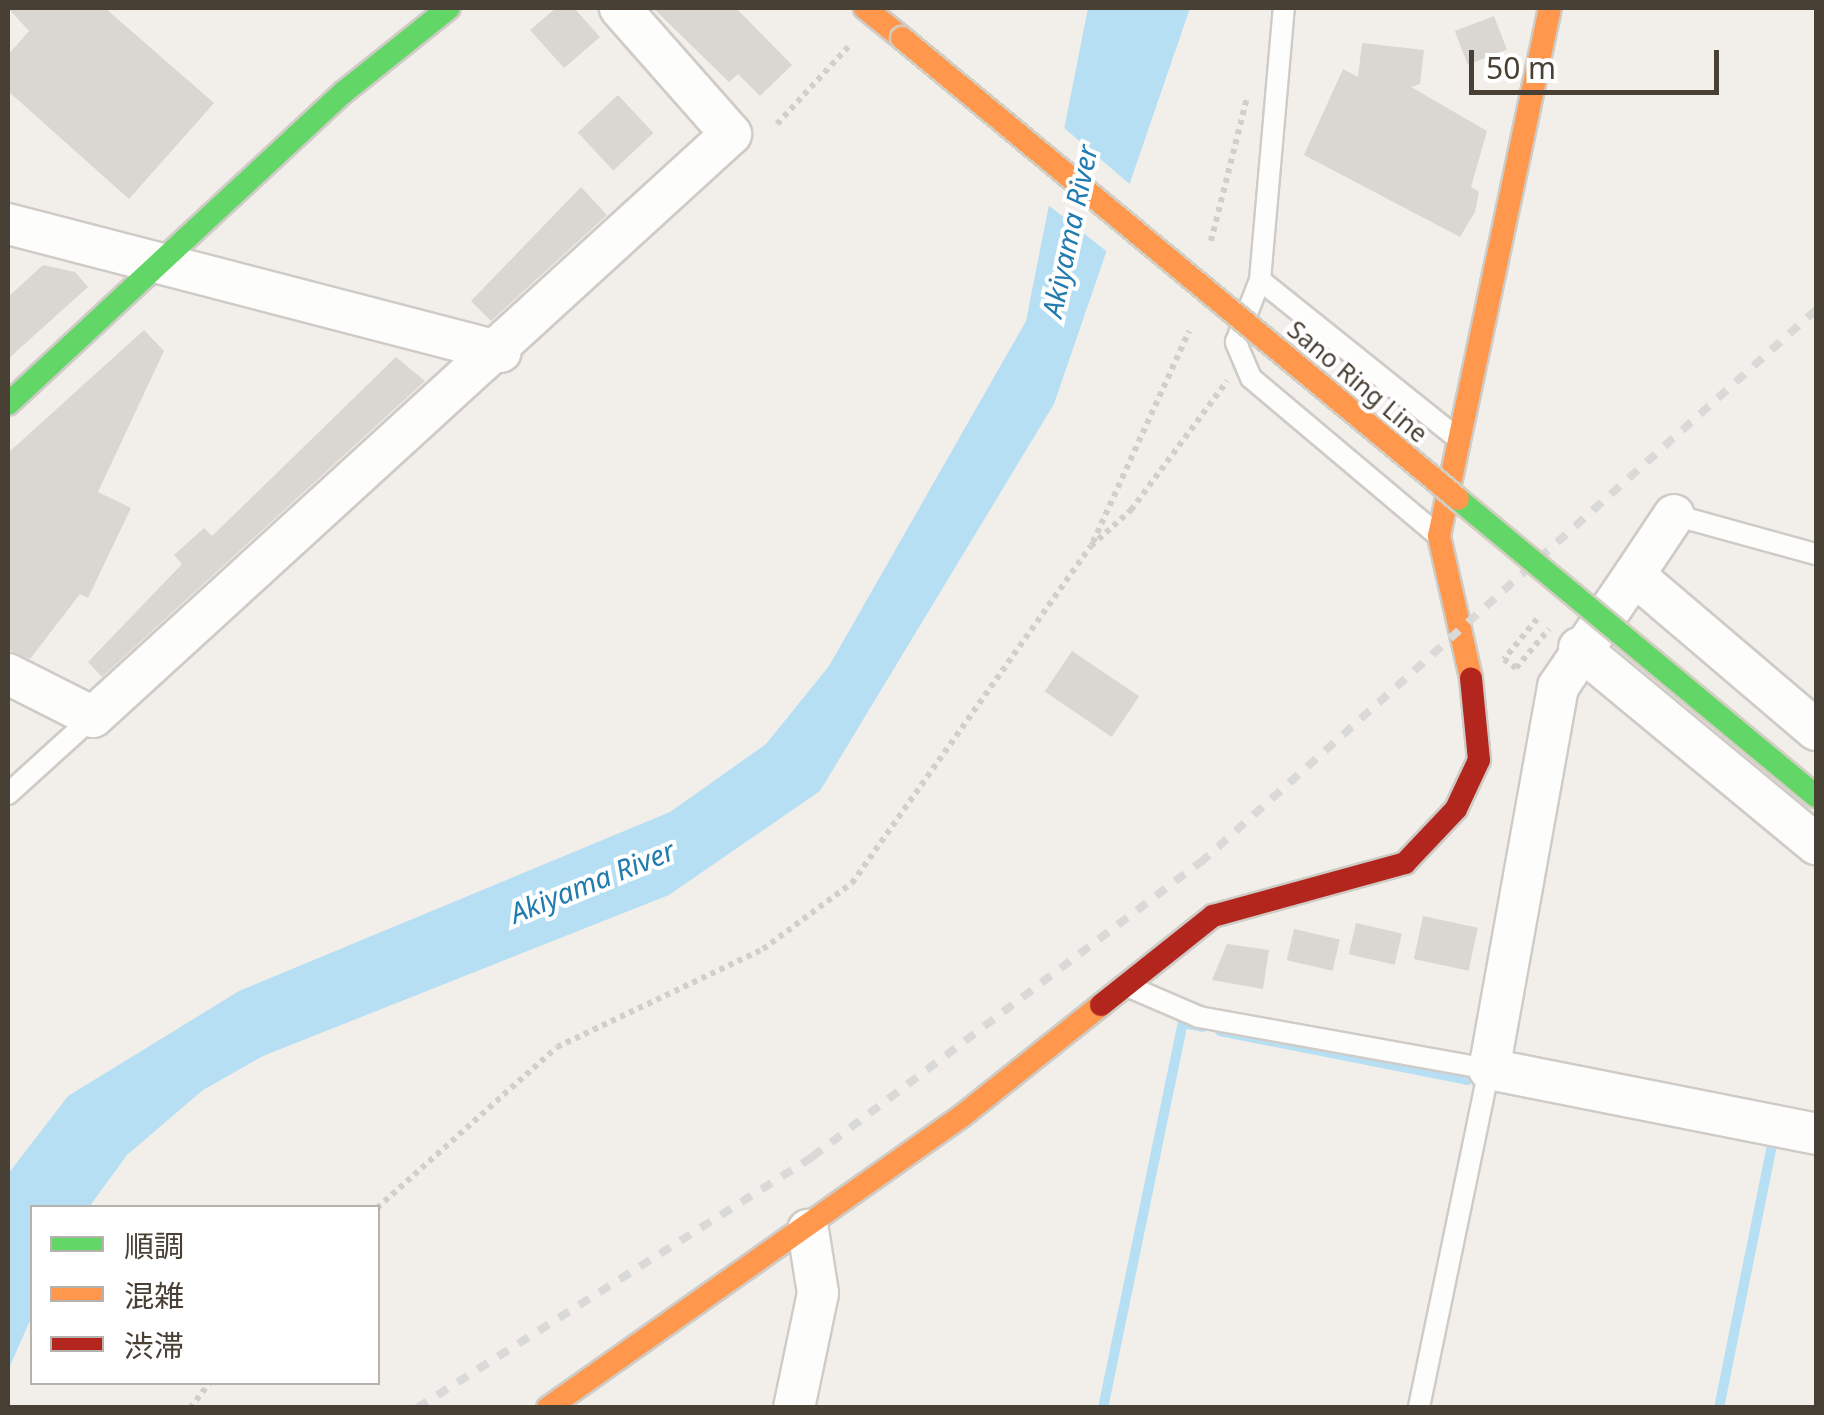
<!DOCTYPE html>
<html>
<head>
<meta charset="utf-8">
<style>
  body { margin:0 }
  #map { position:relative; width:1824px; height:1415px; overflow:hidden; background:#f2efea; font-family:"Noto Sans","Noto Sans JP",sans-serif }
  div>[style] { position:absolute }
  .water>* { inset:0; background:#b7dff4 }
  .pier>* { inset:0; background:#f2efea }
  .stream>* { height:10px; margin:-5px; padding:0 5px; transform-origin:5px; border-radius:5px; background:#b7dff4 }
  .building>* { inset:0; background:#dad6d1; transform-origin:0 0 }
  .path>* { height:6px; margin-top:-3px; transform-origin:0; background:repeating-linear-gradient(90deg,#d2cfca 0 5px,transparent 0 10px) }
  .roads { filter:drop-shadow(2px 0 #cfcbc6) drop-shadow(-2px 0 #cfcbc6) drop-shadow(0 2px #cfcbc6) drop-shadow(0 -2px #cfcbc6) }
  .lane>* { height:20px; margin:-10px; padding:0 10px; transform-origin:10px; border-radius:10px; background:#fdfdfc }
  .street>* { height:40px; margin:-20px; padding:0 20px; transform-origin:20px; border-radius:20px; background:#fdfdfc }
  .fast>* { height:22px; margin:-11px; padding:0 11px; transform-origin:11px; border-radius:11px; background:#63d668 }
  .slow>* { height:22px; margin:-11px; padding:0 11px; transform-origin:11px; border-radius:11px; background:#ff974d }
  .jam>* { height:22px; margin:-11px; padding:0 11px; transform-origin:11px; border-radius:11px; background:#b3261e }
  .rail>* { height:8px; margin-top:-4px; transform-origin:0; background:repeating-linear-gradient(90deg,#d9d9d8 0 12px,transparent 0 24px) }
  .path-bridge>* { height:6px; margin-top:-3px; transform-origin:0; background:repeating-linear-gradient(90deg,#d2cfca 0 5px,transparent 0 10px) }
  .bridges { filter:drop-shadow(2px 0 #d3cec2) drop-shadow(-2px 0 #d3cec2) drop-shadow(0 2px #d3cec2) drop-shadow(0 -2px #d3cec2) }
  .fast-bridge>* { height:22px; margin:-11px; padding:0 11px; transform-origin:11px; border-radius:11px; background:#63d668 }
  .slow-bridge>* { height:22px; margin:-11px; padding:0 11px; transform-origin:11px; border-radius:11px; background:#ff974d }
  span { translate:-50% -50%; white-space:nowrap; text-align:center; line-height:1.15; -webkit-text-stroke:8px #fff; paint-order:stroke }
  .street-label { font-size:25px; color:#494035 }
  .water-label { font-size:28px; color:#217baf; font-style:italic }
  .frame { position:absolute; inset:0; border:10px solid #494035; pointer-events:none }
  .legend { position:absolute; left:30px; top:1205px; width:350px; height:180px; box-sizing:border-box; background:#fff; border:2px solid #b6b3ae; margin:0; padding:12px 18px; list-style:none; font-size:30px; color:#494035 }
  .legend li { display:flex; align-items:center; gap:20px; height:50px }
  .legend b { width:50px; border:2px solid #b6b3ae }
  .scale { position:absolute; left:1469px; top:50px; width:250px; height:45px; box-sizing:border-box; border:5px solid #494035; border-top:0; padding-left:12px; font-size:30px; line-height:35px; white-space:nowrap; color:#494035; -webkit-text-stroke:8px #fff; paint-order:stroke }
</style>
</head>
<body>
<div id="map">
  <div class="water">
    <i style="clip-path:polygon(1088px 8px,1190px 8px,1054px 404px,820px 791px,669px 895px,263px 1056px,203px 1090px,127px 1155px,89px 1207px,32px 1208px,32px 1316px,10px 1366px,8px 1406px,8px 1174px,68px 1096px,239px 991px,670px 812px,766px 744px,829px 666px,1026px 321px)"></i>
  </div>
  <div class="pier">
    <i style="clip-path:polygon(1056px 121px,1133px 187px,1110px 254px,1042px 200px)"></i>
  </div>
  <div class="stream">
    <i style="left:1220px;top:1031px;width:252px;rotate:11.2deg"></i>
    <i style="left:1467px;top:1080px;width:16px;rotate:-79deg"></i>
    <i style="left:1103px;top:1408px;width:393px;rotate:-78.3deg"></i>
    <i style="left:1183px;top:1023px;width:20px;rotate:11deg"></i>
    <i style="left:1719px;top:1408px;width:264px;rotate:-78.6deg"></i>
  </div>
  <div class="building">
    <i style="clip-path:polygon(8px 8px,105px 8px,214px 103px,129px 199px,8px 91px,8px 55px,29px 31px)"></i>
    <i style="clip-path:polygon(556px 8px,574px 8px,600px 37px,564px 68px,530px 30px)"></i>
    <i style="clip-path:polygon(653px 8px,736px 8px,792px 65px,760px 96px,738px 74px,729px 82px)"></i>
    <i style="left:1494px;top:16px;width:36px;height:42px;rotate:69deg"></i>
    <i style="clip-path:polygon(1362px 43px,1424px 50px,1420px 84px,1411px 87px,1487px 131px,1471px 187px,1479px 192px,1475px 212px,1460px 237px,1304px 155px,1343px 69px,1358px 77px)"></i>
    <i style="left:618px;top:95px;width:52px;height:55px;rotate:47deg"></i>
    <i style="clip-path:polygon(581px 187px,607px 215px,491px 321px,471px 301px)"></i>
    <i style="clip-path:polygon(43px 265px,75px 272px,88px 287px,8px 359px,8px 297px)"></i>
    <i style="clip-path:polygon(144px 330px,164px 351px,98px 492px,131px 508px,88px 598px,80px 594px,30px 659px,8px 650px,8px 453px)"></i>
    <i style="clip-path:polygon(396px 357px,425px 381px,102px 677px,88px 662px,182px 564px,174px 555px,204px 528px,212px 536px)"></i>
    <i style="left:1072px;top:651px;width:81px;height:49px;rotate:34deg"></i>
    <i style="left:1423px;top:916px;width:56px;height:44px;rotate:12deg"></i>
    <i style="left:1356px;top:923px;width:47px;height:32px;rotate:13deg"></i>
    <i style="left:1294px;top:929px;width:47px;height:32px;rotate:13deg"></i>
    <i style="clip-path:polygon(1227px 944px,1269px 950px,1263px 989px,1212px 980px)"></i>
  </div>
  <div class="path">
    <i style="left:777px;top:124px;width:105px;rotate:-47.3deg"></i>
    <i style="left:1211px;top:241px;width:147px;rotate:-75.9deg"></i>
    <i style="left:1093px;top:542px;width:232px;rotate:-65.5deg"></i>
    <i style="left:377px;top:1208px;width:241px;rotate:-41.8deg"></i>
    <i style="left:557px;top:1047px;width:228px;rotate:-25.4deg"></i>
    <i style="left:763px;top:949px;width:111px;rotate:-36.6deg"></i>
    <i style="left:852px;top:883px;width:413px;rotate:-54.7deg"></i>
    <i style="left:1091px;top:546px;width:54px;rotate:-42deg"></i>
    <i style="left:1131px;top:510px;width:161px;rotate:-53.3deg"></i>
    <i style="left:190px;top:1408px;width:33px;rotate:-52deg"></i>
  </div>
  <div class="roads">
    <div class="lane">
      <i style="left:1260px;top:280px;width:273px;rotate:-85deg"></i>
      <i style="left:1674px;top:515px;width:147px;rotate:15.4deg"></i>
      <i style="left:1434px;top:532px;width:239px;rotate:-139.9deg"></i>
      <i style="left:1251px;top:378px;width:39px;rotate:-113deg"></i>
      <i style="left:1236px;top:342px;width:66px;rotate:-68.8deg"></i>
      <i style="left:1260px;top:280px;width:251px;rotate:38.7deg"></i>
      <i style="left:8px;top:794px;width:115px;rotate:-42.2deg"></i>
      <i style="left:1127px;top:986px;width:78px;rotate:23.3deg"></i>
      <i style="left:1199px;top:1017px;width:295px;rotate:10.2deg"></i>
      <i style="left:1489px;top:1069px;width:346px;rotate:101.7deg"></i>
    </div>
    <div class="street">
      <i style="left:8px;top:224px;width:509px;rotate:14.55deg"></i>
      <i style="left:1634px;top:575px;width:72px;rotate:-56.3deg"></i>
      <i style="left:1579px;top:648px;width:308px;rotate:39.6deg"></i>
      <i style="left:8px;top:674px;width:95px;rotate:26.8deg"></i>
      <i style="left:93px;top:717px;width:864px;rotate:-42.42deg"></i>
      <i style="left:731px;top:134px;width:168px;rotate:-131.4deg"></i>
      <i style="left:1816px;top:730px;width:239px;rotate:-139.6deg"></i>
      <i style="left:1634px;top:575px;width:135px;rotate:124.2deg"></i>
      <i style="left:1558px;top:687px;width:388px;rotate:100.2deg"></i>
      <i style="left:1489px;top:1069px;width:333px;rotate:11.2deg"></i>
      <i style="left:794px;top:1408px;width:117px;rotate:-78.2deg"></i>
      <i style="left:818px;top:1293px;width:64px;rotate:-99deg"></i>
    </div>
    <div class="fast">
      <i style="left:8px;top:404px;width:459px;rotate:-42.9deg"></i>
      <i style="left:344px;top:92px;width:134px;rotate:-38.7deg"></i>
    </div>
    <div class="slow">
      <i style="left:865px;top:8px;width:48px;rotate:39deg"></i>
      <i style="left:1471px;top:678px;width:146px;rotate:-102.7deg"></i>
      <i style="left:1439px;top:536px;width:540px;rotate:-78.13deg"></i>
      <i style="left:548px;top:1408px;width:507px;rotate:-35.2deg"></i>
      <i style="left:962px;top:1116px;width:178px;rotate:-38.6deg"></i>
    </div>
    <div class="jam">
      <i style="left:1101px;top:1005px;width:143px;rotate:-38.5deg"></i>
      <i style="left:1213px;top:916px;width:199px;rotate:-15.4deg"></i>
      <i style="left:1405px;top:863px;width:74px;rotate:-46.6deg"></i>
      <i style="left:1456px;top:809px;width:54px;rotate:-64.9deg"></i>
      <i style="left:1479px;top:760px;width:82px;rotate:-95.6deg"></i>
    </div>
  </div>
  <div class="rail">
    <i style="left:417px;top:1408px;width:468px;rotate:-32.4deg"></i>
    <i style="left:812px;top:1157px;width:487px;rotate:-37.2deg"></i>
    <i style="left:1200px;top:863px;width:828px;rotate:-41.92deg"></i>
  </div>
  <div class="path-bridge">
    <i style="left:1537px;top:619px;width:52px;rotate:129.5deg"></i>
    <i style="left:1504px;top:659px;width:15px;rotate:37deg"></i>
    <i style="left:1516px;top:668px;width:51px;rotate:-49.8deg"></i>
  </div>
  <div class="bridges">
    <div class="fast-bridge">
      <i style="left:1458px;top:499px;width:465px;rotate:39.7deg"></i>
    </div>
    <div class="slow-bridge">
      <i style="left:902px;top:38px;width:722px;rotate:39.66deg"></i>
    </div>
  </div>
  <div class="street-label">
    <span style="left:1358px;top:381px;rotate:40deg">Sano Ring Line</span>
  </div>
  <div class="water-label">
    <span style="left:1069px;top:231px;rotate:-78deg">Akiyama River</span>
    <span style="left:592px;top:881px;rotate:-22deg">Akiyama River</span>
  </div>
  <div class="frame"></div>
  <ul class="legend">
  <li><b style="height:12px;background:#63d668"></b>順調</li>
  <li><b style="height:12px;background:#ff974d"></b>混雑</li>
  <li><b style="height:12px;background:#b3261e"></b>渋滞</li>
  </ul>
  <div class="scale">50 m</div>
</div>
</body>
</html>
